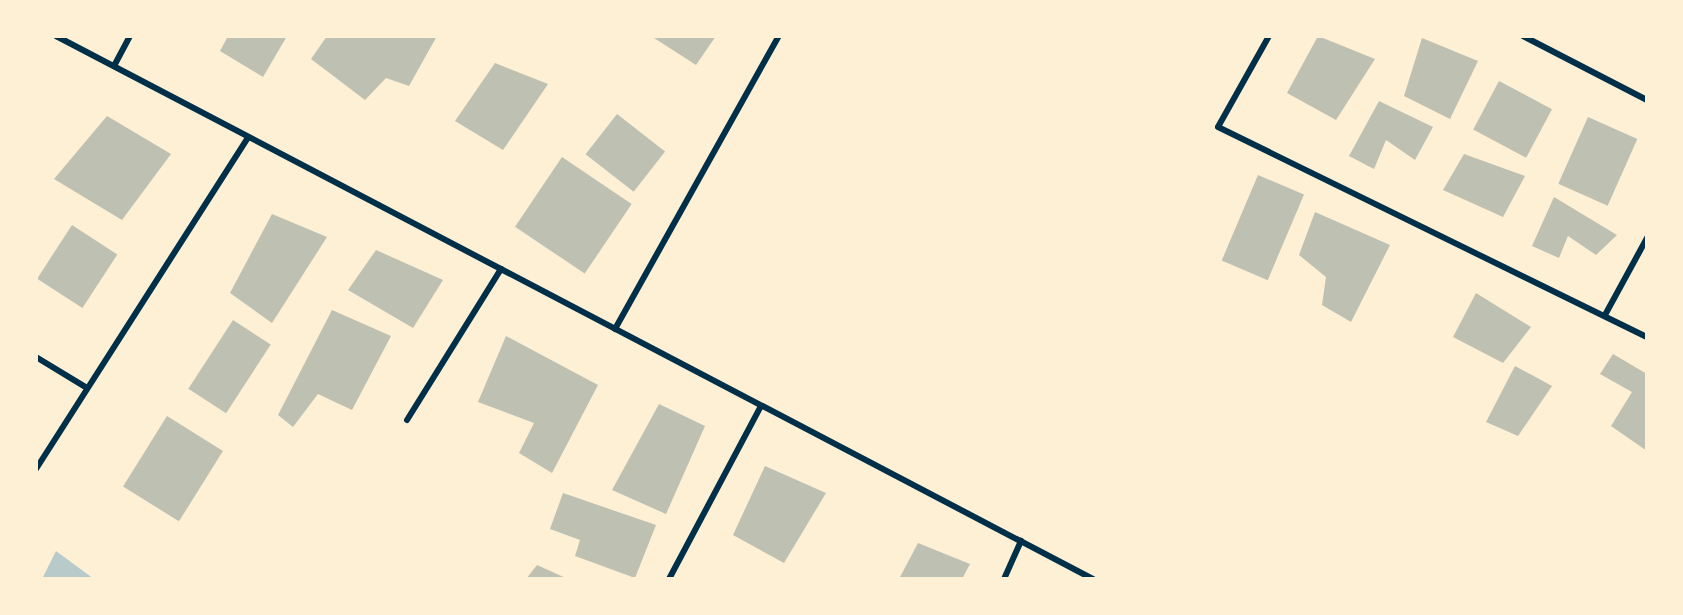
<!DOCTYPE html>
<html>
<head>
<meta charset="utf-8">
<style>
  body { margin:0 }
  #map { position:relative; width:1683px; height:615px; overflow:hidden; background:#fdf0d5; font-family:"IBM Plex Serif",serif }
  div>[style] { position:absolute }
  .green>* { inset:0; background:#b9caca }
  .building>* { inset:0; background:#bec0b2; transform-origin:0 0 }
  .minor>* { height:6px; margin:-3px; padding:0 3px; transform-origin:3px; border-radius:3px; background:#003049 }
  span { translate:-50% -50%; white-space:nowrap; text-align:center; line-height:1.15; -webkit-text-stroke:4.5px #fdf0d5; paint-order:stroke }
  .frame { position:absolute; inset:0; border:38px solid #fdf0d5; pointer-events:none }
</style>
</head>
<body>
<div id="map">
  <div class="green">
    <i style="clip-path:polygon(56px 551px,94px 579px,42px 579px)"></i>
  </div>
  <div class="building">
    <i style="clip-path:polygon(228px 36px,287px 36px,263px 77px,220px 51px)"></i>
    <i style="clip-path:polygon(327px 36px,437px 36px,409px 86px,386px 78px,365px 100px,311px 59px)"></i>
    <i style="clip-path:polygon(651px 36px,716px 36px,696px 65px)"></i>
    <i style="clip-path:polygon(1318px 36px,1375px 59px,1336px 120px,1287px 93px)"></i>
    <i style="clip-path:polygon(1422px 38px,1478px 61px,1450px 119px,1404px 96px)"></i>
    <i style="clip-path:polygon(495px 63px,548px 84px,503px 150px,455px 121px)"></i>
    <i style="left:1499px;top:81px;width:60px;height:55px;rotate:28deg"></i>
    <i style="clip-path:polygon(1379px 101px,1433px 127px,1415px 160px,1386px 140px,1374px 169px,1349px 156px)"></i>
    <i style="left:617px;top:114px;width:61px;height:51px;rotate:38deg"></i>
    <i style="clip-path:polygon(107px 116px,171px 154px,122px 220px,54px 179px)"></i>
    <i style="left:1588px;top:117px;width:54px;height:73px;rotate:24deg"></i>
    <i style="clip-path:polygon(1464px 154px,1525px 176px,1503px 217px,1443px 190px)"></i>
    <i style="left:562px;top:157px;width:84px;height:84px;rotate:34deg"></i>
    <i style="left:1258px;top:175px;width:50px;height:93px;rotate:23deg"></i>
    <i style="clip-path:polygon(1554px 197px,1617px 235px,1596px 255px,1568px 236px,1559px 258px,1532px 246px)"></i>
    <i style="clip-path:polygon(1315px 212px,1390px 245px,1351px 322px,1322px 305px,1326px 277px,1299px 255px)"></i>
    <i style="clip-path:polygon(272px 214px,327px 237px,272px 323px,230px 293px)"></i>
    <i style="left:72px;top:225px;width:54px;height:64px;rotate:33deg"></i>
    <i style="clip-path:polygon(376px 250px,443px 280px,413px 328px,348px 290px)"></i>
    <i style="clip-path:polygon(1476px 293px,1531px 327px,1503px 363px,1453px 337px)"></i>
    <i style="clip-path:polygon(332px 310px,391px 336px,352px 410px,318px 394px,293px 427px,278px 415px)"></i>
    <i style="left:233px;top:320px;width:45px;height:82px;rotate:33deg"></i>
    <i style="clip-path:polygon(506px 336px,598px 385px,552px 473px,519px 453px,534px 423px,478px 402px)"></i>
    <i style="clip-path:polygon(1613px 354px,1647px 374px,1647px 451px,1611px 426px,1632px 392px,1600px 374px)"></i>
    <i style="clip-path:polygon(1515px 366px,1552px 386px,1518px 436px,1486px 422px)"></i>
    <i style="clip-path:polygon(659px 404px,705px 426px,666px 514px,612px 490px)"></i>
    <i style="left:167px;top:416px;width:66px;height:83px;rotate:32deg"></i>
    <i style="clip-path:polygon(765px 466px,826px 493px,784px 563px,733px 535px)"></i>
    <i style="clip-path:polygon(563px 493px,656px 525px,635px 578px,575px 556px,580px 540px,550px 529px)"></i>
    <i style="clip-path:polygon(918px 543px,970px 564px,962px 579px,899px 579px)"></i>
    <i style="clip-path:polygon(537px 565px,568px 579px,526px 579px)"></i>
  </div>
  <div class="minor">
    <i style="left:56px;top:36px;width:1171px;rotate:27.64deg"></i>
    <i style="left:1269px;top:36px;width:104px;rotate:119.3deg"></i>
    <i style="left:1218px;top:127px;width:478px;rotate:26.1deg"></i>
    <i style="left:1523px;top:36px;width:140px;rotate:27.3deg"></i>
    <i style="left:114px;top:66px;width:34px;rotate:-62deg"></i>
    <i style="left:1605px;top:315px;width:88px;rotate:-61.4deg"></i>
    <i style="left:615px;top:329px;width:336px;rotate:-60.8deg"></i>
    <i style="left:36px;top:357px;width:60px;rotate:31.3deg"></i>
    <i style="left:407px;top:420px;width:178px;rotate:-58.1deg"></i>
    <i style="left:36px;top:469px;width:394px;rotate:-57.4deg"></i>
    <i style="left:669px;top:579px;width:196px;rotate:-62deg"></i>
    <i style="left:1004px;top:579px;width:42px;rotate:-65.9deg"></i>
  </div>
  <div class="frame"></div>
</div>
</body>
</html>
